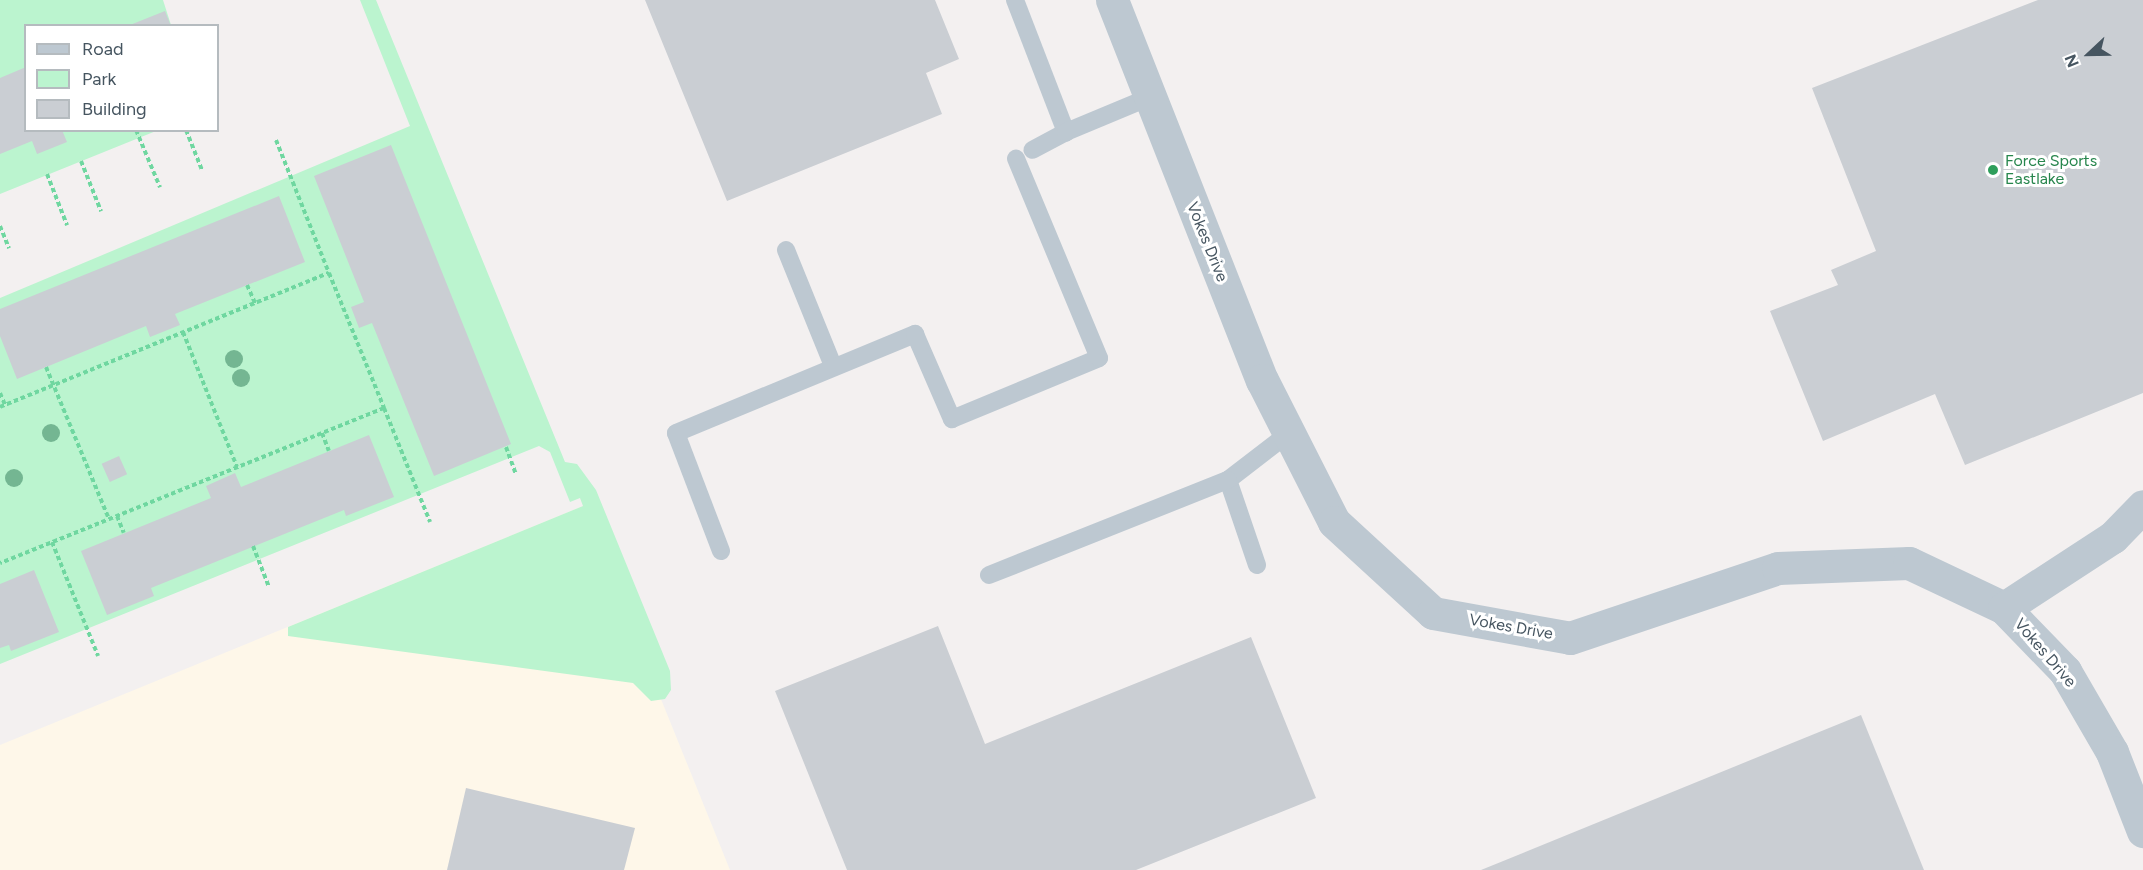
<!DOCTYPE html>
<html>
<head>
<meta charset="utf-8">
<style>
  body { margin:0 }
  #map { position:relative; width:2143px; height:870px; overflow:hidden; background:#f3f0f0; font-family:Figtree,sans-serif }
  div>[style] { position:absolute }
  .commercial>* { inset:0; background:#fef7e9 }
  .green>* { inset:0; background:#bbf4cf }
  .building>* { inset:0; background:#caced3; transform-origin:0 0 }
  .path>* { height:4px; margin-top:-2px; transform-origin:0; background:repeating-linear-gradient(90deg,#6fd7a0 0 4.5px,transparent 0 7.5px) }
  .lane>* { height:18px; margin:-9px; padding:0 9px; transform-origin:9px; border-radius:9px; background:#bdc8d1 }
  .street>* { height:33px; margin:-16.5px; padding:0 16.5px; transform-origin:16.5px; border-radius:16.5px; background:#bdc8d1 }
  .trees>* { width:18px; height:18px; margin:-9px; border-radius:50%; background:#74b692 }
  .dots>* { width:16px; height:16px; translate:-50% -50%; box-sizing:border-box; border:3px solid #fff; border-radius:50% }
  span { translate:-50% -50%; white-space:nowrap; text-align:center; line-height:1.15; -webkit-text-stroke:6px #fff; paint-order:stroke }
  .leisure-label { font-size:16px; color:#27864d }
  .left { translate:0 -50%; text-align:left }
  .street-label { font-size:16px; color:#465560 }
  .legend { position:absolute; left:24px; top:24px; width:195px; height:108px; box-sizing:border-box; background:#fff; border:2px solid #b5bbbf; margin:0; padding:8px 10px; list-style:none; font-size:18px; color:#465560 }
  .legend li { display:flex; align-items:center; gap:12px; height:30px }
  .legend b { width:30px; border:2px solid #b5bbbf }
  .north { position:absolute; left:2059px; top:24px; width:60px; height:60px; -webkit-text-stroke:4px #fff; paint-order:stroke; rotate:248deg; font-size:16px; font-weight:700; line-height:24px; text-align:center; color:#465560 }
  .north::after { content:''; display:block; margin:auto; width:21px; height:27px; background:#465560; clip-path:polygon(50% 0,100% 100%,50% 72%,0 100%) }
</style>
</head>
<body>
<div id="map">
  <div class="commercial">
    <i style="clip-path:polygon(583px 506px,730px 870px,0 870px,0 745px)"></i>
  </div>
  <div class="green">
    <i style="clip-path:polygon(0 0,163px 0,171px 25px,26px 26px,26px 130px,156px 131px,0 194px)"></i>
    <i style="clip-path:polygon(360px 0,376px 0,565px 462px,577px 464px,596px 490px,670px 671px,671px 690px,665px 699px,651px 701px,633px 683px,288px 636px,288px 627px,583px 506px,580px 498px,570px 502px,550px 452px,539px 446px,0 664px,0 298px,410px 126px)"></i>
  </div>
  <div class="building">
    <i style="clip-path:polygon(645px 0,935px 0,959px 59px,926px 73px,942px 114px,727px 201px)"></i>
    <i style="clip-path:polygon(2038px 0,2143px 0,2143px 393px,1965px 465px,1935px 394px,1823px 441px,1770px 311px,1838px 285px,1831px 270px,1876px 251px,1812px 88px)"></i>
    <i style="clip-path:polygon(165px 11px,171px 26px,130px 26px,130px 25px)"></i>
    <i style="clip-path:polygon(26px 67px,26px 130px,62px 130px,67px 142px,37px 154px,32px 141px,0 154px,0 78px)"></i>
    <i style="clip-path:polygon(391px 145px,511px 444px,434px 476px,372px 323px,359px 328px,351px 307px,364px 302px,314px 176px)"></i>
    <i style="clip-path:polygon(279px 196px,305px 262px,175px 314px,180px 325px,150px 337px,146px 326px,17px 379px,0 336px,0 309px)"></i>
    <i style="clip-path:polygon(369px 435px,394px 497px,346px 516px,344px 510px,151px 588px,154px 596px,107px 615px,81px 551px,211px 498px,206px 486px,235px 473px,241px 487px)"></i>
    <i style="left:119px;top:456px;width:20px;height:19px;rotate:66deg"></i>
    <i style="clip-path:polygon(34px 570px,59px 632px,11px 651px,9px 645px,0 648px,0 584px)"></i>
    <i style="clip-path:polygon(938px 626px,985px 744px,1251px 637px,1316px 798px,1136px 870px,847px 870px,775px 691px)"></i>
    <i style="clip-path:polygon(1861px 715px,1924px 870px,1481px 870px)"></i>
    <i style="clip-path:polygon(466px 788px,635px 828px,624px 870px,447px 870px)"></i>
  </div>
  <div class="path">
    <i style="left:136px;top:130px;width:62px;rotate:67.2deg"></i>
    <i style="left:186px;top:130px;width:43px;rotate:68.2deg"></i>
    <i style="left:276px;top:140px;width:143px;rotate:68.3deg"></i>
    <i style="left:81px;top:161px;width:54px;rotate:68.2deg"></i>
    <i style="left:47px;top:174px;width:55px;rotate:68.6deg"></i>
    <i style="left:0;top:226px;width:24px;rotate:68deg"></i>
    <i style="left:247px;top:285px;width:20px;rotate:66deg"></i>
    <i style="left:183px;top:332px;width:145px;rotate:68.2deg"></i>
    <i style="left:46px;top:367px;width:165px;rotate:67.5deg"></i>
    <i style="left:0;top:393px;width:13px;rotate:67deg"></i>
    <i style="left:0;top:407px;width:355px;rotate:-22.2deg"></i>
    <i style="left:329px;top:273px;width:146px;rotate:67.8deg"></i>
    <i style="left:384px;top:408px;width:414px;rotate:158deg"></i>
    <i style="left:384px;top:408px;width:123px;rotate:68deg"></i>
    <i style="left:322px;top:433px;width:19px;rotate:69deg"></i>
    <i style="left:506px;top:447px;width:29px;rotate:70deg"></i>
    <i style="left:117px;top:516px;width:18px;rotate:68deg"></i>
    <i style="left:52px;top:542px;width:123px;rotate:68deg"></i>
    <i style="left:253px;top:546px;width:44px;rotate:68.7deg"></i>
  </div>
  <div class="lane">
    <i style="left:1015px;top:0;width:142px;rotate:68.9deg"></i>
    <i style="left:1066px;top:132px;width:38px;rotate:152deg"></i>
    <i style="left:1066px;top:132px;width:91px;rotate:-22.6deg"></i>
    <i style="left:786px;top:250px;width:125px;rotate:67.9deg"></i>
    <i style="left:721px;top:551px;width:126px;rotate:-110.9deg"></i>
    <i style="left:676px;top:433px;width:259px;rotate:-22.5deg"></i>
    <i style="left:915px;top:334px;width:93px;rotate:66.5deg"></i>
    <i style="left:952px;top:419px;width:159px;rotate:-22.5deg"></i>
    <i style="left:1099px;top:358px;width:216px;rotate:-112.6deg"></i>
    <i style="left:1257px;top:565px;width:90px;rotate:-108.8deg"></i>
    <i style="left:1228px;top:480px;width:77px;rotate:-37.6deg"></i>
    <i style="left:989px;top:575px;width:257px;rotate:-21.7deg"></i>
  </div>
  <div class="street">
    <i style="left:1112px;top:0;width:409px;rotate:68.5deg"></i>
    <i style="left:1262px;top:380px;width:159px;rotate:63.1deg"></i>
    <i style="left:1334px;top:522px;width:134px;rotate:42.6deg"></i>
    <i style="left:1433px;top:613px;width:139px;rotate:10.3deg"></i>
    <i style="left:1570px;top:638px;width:219px;rotate:-18.6deg"></i>
    <i style="left:1778px;top:568px;width:131px;rotate:-2.2deg"></i>
    <i style="left:1909px;top:563px;width:105px;rotate:25.3deg"></i>
    <i style="left:2004px;top:608px;width:88px;rotate:45.9deg"></i>
    <i style="left:2065px;top:671px;width:94px;rotate:59.9deg"></i>
    <i style="left:2112px;top:752px;width:85px;rotate:68.6deg"></i>
    <i style="left:2004px;top:608px;width:130px;rotate:-33.1deg"></i>
    <i style="left:2113px;top:537px;width:43px;rotate:-45.9deg"></i>
  </div>
  <div class="trees">
    <i style="left:234px;top:359px"></i>
    <i style="left:241px;top:378px"></i>
    <i style="left:51px;top:433px"></i>
    <i style="left:14px;top:478px"></i>
  </div>
  <div class="dots">
    <i style="left:1993px;top:170px;background:#2e9e5b"></i>
  </div>
  <div class="leisure-label">
    <span class="left" style="left:2005px;top:170px">Force Sports<br>Eastlake</span>
  </div>
  <div class="street-label">
    <span style="left:1207px;top:242px;rotate:68deg">Vokes Drive</span>
    <span style="left:1511px;top:627px;rotate:10deg">Vokes Drive</span>
    <span style="left:2045px;top:653px;rotate:49deg">Vokes Drive</span>
  </div>
  <ul class="legend">
  <li><b style="height:8px;background:#bdc8d1"></b>Road</li>
  <li><b style="height:16px;background:#bbf4cf"></b>Park</li>
  <li><b style="height:16px;background:#caced3"></b>Building</li>
  </ul>
  <div class="north">N</div>
</div>
</body>
</html>
